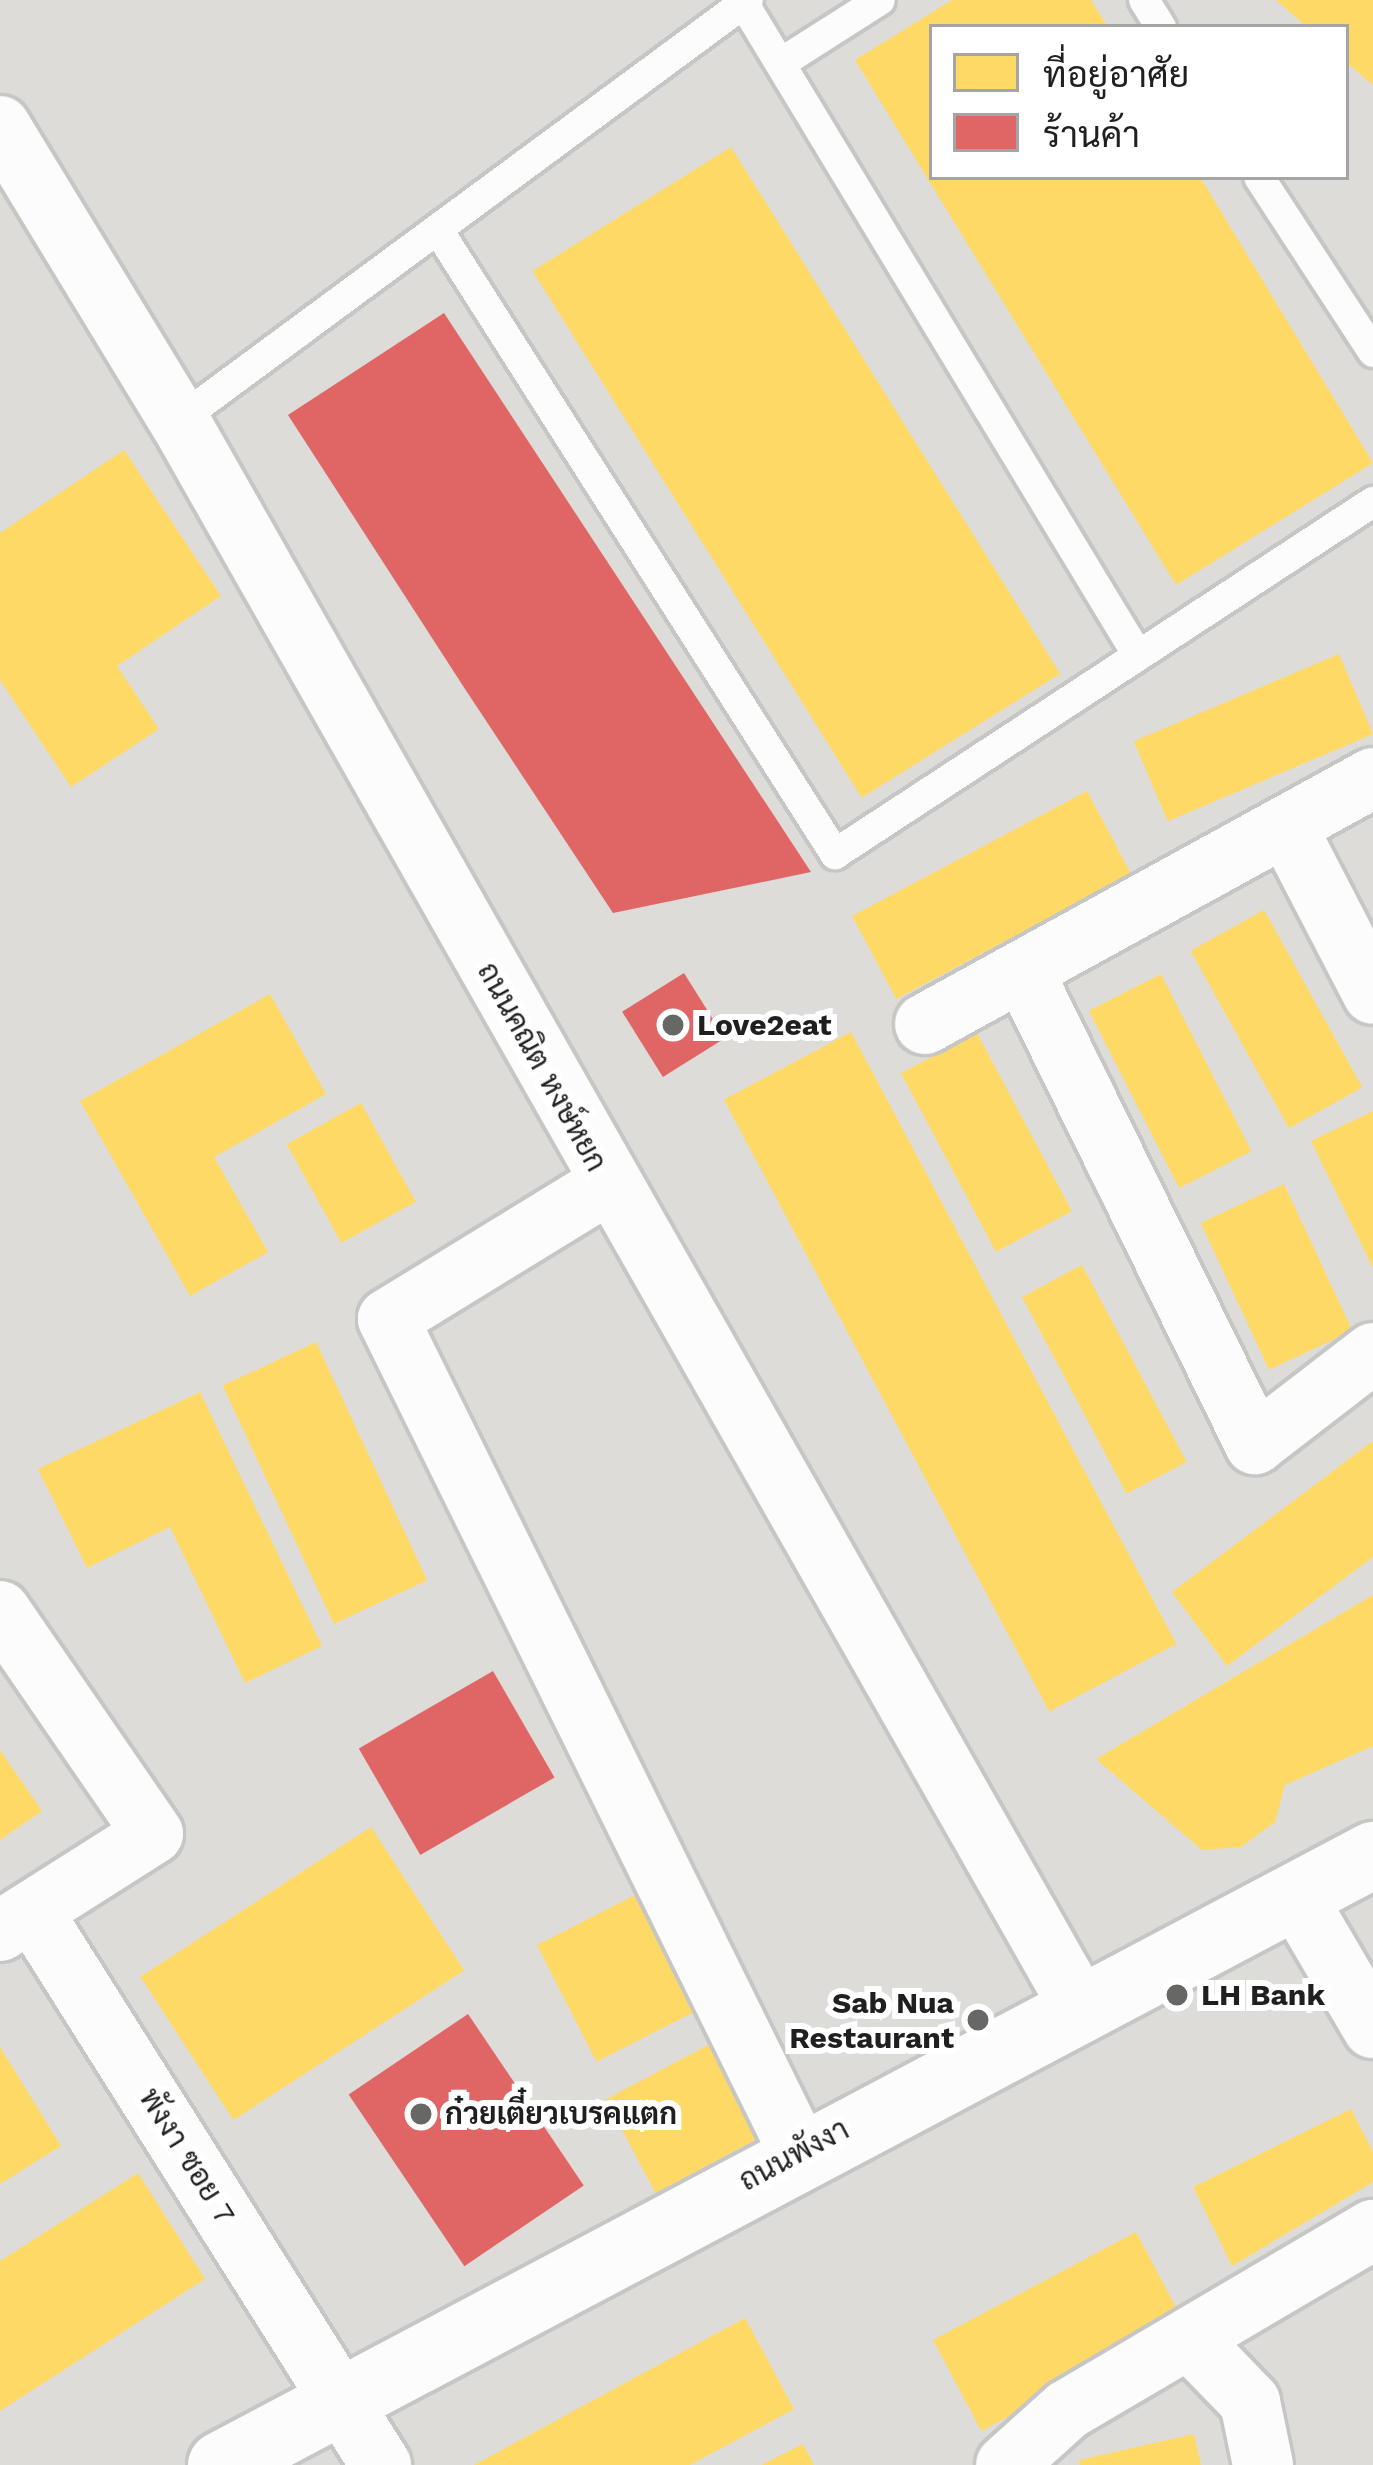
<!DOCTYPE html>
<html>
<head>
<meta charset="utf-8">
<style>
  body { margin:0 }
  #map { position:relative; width:1373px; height:2465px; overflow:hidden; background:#eeede8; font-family:"Work Sans",Sarabun,sans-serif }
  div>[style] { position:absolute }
  .residential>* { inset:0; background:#dddcd9 }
  .homes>* { inset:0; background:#ffd966; transform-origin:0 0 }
  .shops>* { inset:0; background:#e06666; transform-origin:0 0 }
  .roads { filter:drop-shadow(3px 0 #c6c6c4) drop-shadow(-3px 0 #c6c6c4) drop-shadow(0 3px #c6c6c4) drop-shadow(0 -3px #c6c6c4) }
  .service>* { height:30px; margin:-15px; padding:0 15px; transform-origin:15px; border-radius:15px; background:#fcfcfc }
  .minor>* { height:60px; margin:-30px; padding:0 30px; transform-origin:30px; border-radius:30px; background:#fcfcfc }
  .tertiary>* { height:66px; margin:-33px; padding:0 33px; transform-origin:33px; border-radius:33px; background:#fcfcfc }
  .dots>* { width:33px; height:33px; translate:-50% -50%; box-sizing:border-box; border:6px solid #fff; border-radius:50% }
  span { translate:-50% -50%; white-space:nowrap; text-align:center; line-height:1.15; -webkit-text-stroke:12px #fff; paint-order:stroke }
  .poi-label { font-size:30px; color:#1f1f1f; font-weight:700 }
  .left { translate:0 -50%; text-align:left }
  .right { translate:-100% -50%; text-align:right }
  .street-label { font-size:30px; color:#1f1f1f }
  .legend { position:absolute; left:929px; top:24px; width:420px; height:156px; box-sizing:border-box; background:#fff; border:3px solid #a5a5a5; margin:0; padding:15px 21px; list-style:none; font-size:36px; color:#1f1f1f }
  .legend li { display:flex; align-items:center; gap:24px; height:60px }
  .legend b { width:60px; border:3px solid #a5a5a5 }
</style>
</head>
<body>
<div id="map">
  <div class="residential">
    <i style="clip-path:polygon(evenodd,0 0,1373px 0,1373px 2465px,0 2465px,0 0,932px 27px,1346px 27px,1346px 177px,932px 177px,932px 27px)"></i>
  </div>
  <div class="homes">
    <i style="clip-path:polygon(952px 0,1091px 0,1108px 27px,932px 27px,932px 177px,1200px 177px,1373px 463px,1176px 585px,855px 60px)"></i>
    <i style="clip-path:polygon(1276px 0,1373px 0,1373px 85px,1346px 62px,1346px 27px,1307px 27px)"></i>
    <i style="left:731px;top:147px;width:621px;height:234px;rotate:58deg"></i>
    <i style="clip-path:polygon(124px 450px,221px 596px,117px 666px,159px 729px,71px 787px,0 680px,0 533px)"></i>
    <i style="left:1339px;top:654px;width:87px;height:223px;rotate:67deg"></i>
    <i style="left:1087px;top:791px;width:94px;height:266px;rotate:62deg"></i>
    <i style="left:1264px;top:910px;width:203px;height:84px;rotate:61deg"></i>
    <i style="left:1161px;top:974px;width:199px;height:81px;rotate:63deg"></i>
    <i style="clip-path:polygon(270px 994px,326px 1094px,214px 1157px,268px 1252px,190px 1296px,80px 1101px)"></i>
    <i style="left:851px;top:1032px;width:693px;height:144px;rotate:62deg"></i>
    <i style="left:977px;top:1033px;width:202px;height:86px;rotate:62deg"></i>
    <i style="left:361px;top:1103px;width:113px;height:85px;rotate:61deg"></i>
    <i style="clip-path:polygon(1373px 1111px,1373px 1268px,1311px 1141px)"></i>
    <i style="left:1284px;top:1184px;width:162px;height:92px;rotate:65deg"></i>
    <i style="left:1082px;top:1265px;width:223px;height:68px;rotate:62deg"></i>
    <i style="left:316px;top:1342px;width:263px;height:103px;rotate:65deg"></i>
    <i style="clip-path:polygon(200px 1392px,322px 1646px,245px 1683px,170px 1527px,87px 1568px,38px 1469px)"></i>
    <i style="clip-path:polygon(1373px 1441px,1373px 1557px,1227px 1666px,1172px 1592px)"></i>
    <i style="clip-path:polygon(1373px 1595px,1373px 1746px,1285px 1785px,1275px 1822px,1241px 1847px,1202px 1850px,1096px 1759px)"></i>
    <i style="clip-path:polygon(0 1750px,42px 1811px,0 1840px)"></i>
    <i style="left:371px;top:1827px;width:171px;height:275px;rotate:57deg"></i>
    <i style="left:643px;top:1891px;width:131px;height:119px;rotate:63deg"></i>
    <i style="left:710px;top:2044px;width:106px;height:118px;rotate:62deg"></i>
    <i style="clip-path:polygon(0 2047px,61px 2146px,0 2184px)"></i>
    <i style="clip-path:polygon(1351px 2109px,1373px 2152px,1373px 2182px,1232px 2266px,1193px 2187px)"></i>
    <i style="clip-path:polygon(138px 2173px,205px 2279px,0 2411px,0 2261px)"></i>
    <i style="left:1136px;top:2232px;width:103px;height:230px;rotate:62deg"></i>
    <i style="clip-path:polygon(745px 2318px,794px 2409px,690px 2465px,474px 2465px)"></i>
    <i style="clip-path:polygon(1194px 2434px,1201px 2465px,1080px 2465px,1079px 2460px)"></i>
    <i style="clip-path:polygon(803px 2444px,814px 2465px,761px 2465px)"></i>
  </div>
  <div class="shops">
    <i style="clip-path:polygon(444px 313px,811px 872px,613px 913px,465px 689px,288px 415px)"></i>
    <i style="left:684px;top:973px;width:77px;height:73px;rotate:58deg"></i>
    <i style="left:493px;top:1671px;width:123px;height:155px;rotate:60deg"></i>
    <i style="left:468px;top:2014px;width:207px;height:144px;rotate:56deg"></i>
  </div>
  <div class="roads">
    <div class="service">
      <i style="left:1144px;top:0;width:32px;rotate:58deg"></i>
      <i style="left:744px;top:4px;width:760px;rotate:58.84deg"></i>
      <i style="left:781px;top:63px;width:117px;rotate:-32.5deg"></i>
      <i style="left:1259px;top:177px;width:209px;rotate:56.9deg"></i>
      <i style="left:438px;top:230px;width:740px;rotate:57.53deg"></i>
      <i style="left:835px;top:854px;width:643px;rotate:-33.2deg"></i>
      <i style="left:179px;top:420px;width:707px;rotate:-36.43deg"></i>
    </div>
    <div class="minor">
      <i style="left:0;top:126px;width:344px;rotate:58.7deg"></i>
      <i style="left:179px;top:420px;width:1829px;rotate:60.42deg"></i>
      <i style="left:1286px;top:826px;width:189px;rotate:62.6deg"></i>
      <i style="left:1023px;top:971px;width:527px;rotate:63.87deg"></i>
      <i style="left:1255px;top:1444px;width:149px;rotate:-37.6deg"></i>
      <i style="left:925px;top:1024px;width:511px;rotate:-28.77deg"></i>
      <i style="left:608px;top:1184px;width:258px;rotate:148.5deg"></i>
      <i style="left:388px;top:1319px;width:927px;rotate:63.74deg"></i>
      <i style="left:0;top:1611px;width:270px;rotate:55.5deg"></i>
      <i style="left:153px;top:1834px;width:181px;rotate:147.6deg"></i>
      <i style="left:1296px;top:1897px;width:152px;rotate:59.6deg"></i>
      <i style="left:32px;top:1911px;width:655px;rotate:57.79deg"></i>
      <i style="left:1189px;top:2339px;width:88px;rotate:45.9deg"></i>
      <i style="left:1250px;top:2402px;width:64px;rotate:78.3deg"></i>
      <i style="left:1006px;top:2465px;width:82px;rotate:-42deg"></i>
      <i style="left:1067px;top:2410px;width:355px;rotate:-30.5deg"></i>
    </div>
    <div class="tertiary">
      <i style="left:221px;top:2465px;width:1304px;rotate:-27.9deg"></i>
    </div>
  </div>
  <div class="dots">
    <i style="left:673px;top:1025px;background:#676765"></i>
    <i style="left:1177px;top:1995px;background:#676765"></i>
    <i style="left:978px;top:2020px;background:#676765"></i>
    <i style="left:421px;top:2114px;background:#676765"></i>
  </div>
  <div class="poi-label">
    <span class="left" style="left:697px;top:1025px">Love2eat</span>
    <span class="left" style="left:1201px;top:1995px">LH Bank</span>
    <span class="right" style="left:954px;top:2020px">Sab Nua<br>Restaurant</span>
    <span class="left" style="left:445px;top:2114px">ก๋วยเตี๋ยวเบรคแตก</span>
  </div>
  <div class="street-label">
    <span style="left:542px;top:1067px;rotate:61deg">ถนนคณิต หงษ์หยก</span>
    <span style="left:794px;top:2155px;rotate:-28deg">ถนนพังงา</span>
    <span style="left:187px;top:2156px;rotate:58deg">พังงา ซอย 7</span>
  </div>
  <ul class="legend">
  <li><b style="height:33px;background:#ffd966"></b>ที่อยู่อาศัย</li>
  <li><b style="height:33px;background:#e06666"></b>ร้านค้า</li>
  </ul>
</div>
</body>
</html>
